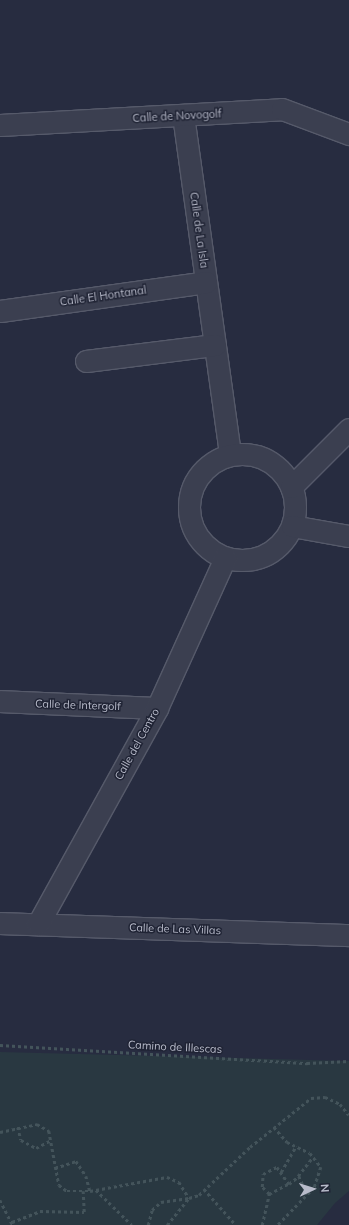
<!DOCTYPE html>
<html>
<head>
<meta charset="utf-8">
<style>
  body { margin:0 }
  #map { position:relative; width:349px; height:1225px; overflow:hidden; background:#272c40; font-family:Mulish,sans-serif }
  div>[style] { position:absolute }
  .green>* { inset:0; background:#293841 }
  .path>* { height:2.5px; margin-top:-1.25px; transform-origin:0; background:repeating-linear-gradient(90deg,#44545b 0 3px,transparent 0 6px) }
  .roads { filter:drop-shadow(1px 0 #565a6a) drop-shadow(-1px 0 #565a6a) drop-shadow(0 1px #565a6a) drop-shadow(0 -1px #565a6a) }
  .minor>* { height:21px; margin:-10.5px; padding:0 10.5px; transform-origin:10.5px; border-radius:10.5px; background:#3b3f50 }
  .minor>.ring { margin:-10.5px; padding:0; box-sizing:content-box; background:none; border:21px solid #3b3f50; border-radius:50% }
  span { translate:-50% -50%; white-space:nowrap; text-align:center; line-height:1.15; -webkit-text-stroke:3px #202435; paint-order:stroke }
  .street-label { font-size:11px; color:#b8bbca }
  .north { position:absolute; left:293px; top:1169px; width:40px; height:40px; -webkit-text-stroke:3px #202435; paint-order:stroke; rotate:86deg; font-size:11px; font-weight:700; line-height:16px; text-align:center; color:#b8bbca }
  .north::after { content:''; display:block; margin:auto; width:14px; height:18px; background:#b8bbca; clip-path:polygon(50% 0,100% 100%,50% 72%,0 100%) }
</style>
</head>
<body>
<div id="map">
  <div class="green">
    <i style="clip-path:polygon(0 1052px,349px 1061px,349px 1191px,335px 1203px,317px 1225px,0 1225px)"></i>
  </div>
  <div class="path">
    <i style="left:0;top:1045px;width:308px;rotate:3.4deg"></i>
    <i style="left:307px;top:1063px;width:42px;rotate:-2.7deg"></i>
    <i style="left:18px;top:1127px;width:13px;rotate:77deg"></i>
    <i style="left:21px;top:1140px;width:17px;rotate:28deg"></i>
    <i style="left:36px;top:1148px;width:17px;rotate:-28deg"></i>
    <i style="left:274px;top:1127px;width:20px;rotate:49deg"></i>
    <i style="left:287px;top:1142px;width:25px;rotate:26deg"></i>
    <i style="left:310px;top:1153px;width:18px;rotate:52deg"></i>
    <i style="left:321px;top:1167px;width:22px;rotate:108deg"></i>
    <i style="left:314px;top:1188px;width:52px;rotate:134.2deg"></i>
    <i style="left:0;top:1132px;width:38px;rotate:-12deg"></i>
    <i style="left:37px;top:1124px;width:14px;rotate:30deg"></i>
    <i style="left:49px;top:1131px;width:55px;rotate:79.5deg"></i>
    <i style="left:59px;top:1185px;width:10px;rotate:37deg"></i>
    <i style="left:67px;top:1191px;width:23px"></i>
    <i style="left:90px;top:1191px;width:78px;rotate:-10.3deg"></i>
    <i style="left:167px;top:1177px;width:13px;rotate:23deg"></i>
    <i style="left:179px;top:1182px;width:19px;rotate:58deg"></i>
    <i style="left:189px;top:1198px;width:10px;rotate:-17deg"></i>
    <i style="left:199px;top:1195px;width:70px;rotate:-43.3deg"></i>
    <i style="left:250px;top:1147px;width:78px;rotate:-38.8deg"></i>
    <i style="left:311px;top:1098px;width:14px;rotate:-4deg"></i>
    <i style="left:325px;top:1097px;width:17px;rotate:25deg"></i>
    <i style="left:340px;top:1104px;width:14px;rotate:51deg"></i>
    <i style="left:55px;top:1168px;width:22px;rotate:-18deg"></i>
    <i style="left:76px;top:1161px;width:18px;rotate:56deg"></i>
    <i style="left:86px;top:1176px;width:16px;rotate:75deg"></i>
    <i style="left:281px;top:1172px;width:30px;rotate:-60deg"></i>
    <i style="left:298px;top:1176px;width:24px;rotate:-52deg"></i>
    <i style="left:204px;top:1189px;width:48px;rotate:48.4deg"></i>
    <i style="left:96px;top:1190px;width:50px;rotate:44.2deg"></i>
    <i style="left:269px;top:1194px;width:10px;rotate:-135deg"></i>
    <i style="left:262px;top:1187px;width:13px;rotate:-86deg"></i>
    <i style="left:263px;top:1174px;width:16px;rotate:-27deg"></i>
    <i style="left:277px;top:1167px;width:21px;rotate:55deg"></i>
    <i style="left:289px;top:1184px;width:13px;rotate:-39deg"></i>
    <i style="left:299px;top:1176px;width:20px;rotate:66deg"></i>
    <i style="left:0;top:1200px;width:28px;rotate:63deg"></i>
    <i style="left:12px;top:1222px;width:30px;rotate:-21deg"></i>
    <i style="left:40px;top:1211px;width:44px;rotate:1.3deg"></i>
    <i style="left:84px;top:1212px;width:21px;rotate:-93deg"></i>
    <i style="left:148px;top:1225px;width:16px;rotate:-75deg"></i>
    <i style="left:152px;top:1210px;width:12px;rotate:-42deg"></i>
    <i style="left:161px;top:1202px;width:28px;rotate:-8deg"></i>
    <i style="left:167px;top:1225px;width:35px;rotate:-51deg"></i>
    <i style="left:262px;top:1225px;width:32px;rotate:-77deg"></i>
    <i style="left:269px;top:1194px;width:24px;rotate:-28deg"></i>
  </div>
  <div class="roads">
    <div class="minor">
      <i style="left:183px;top:115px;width:343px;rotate:82.1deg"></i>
      <i style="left:0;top:125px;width:282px;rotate:-3.2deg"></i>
      <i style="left:282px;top:109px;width:72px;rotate:20.5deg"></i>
      <i style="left:0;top:311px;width:208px;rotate:-8deg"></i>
      <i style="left:86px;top:361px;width:130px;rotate:-7.1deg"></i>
      <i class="ring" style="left:189px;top:454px;width:85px;height:85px"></i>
      <i style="left:291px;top:487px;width:82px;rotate:-45deg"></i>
      <i style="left:292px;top:526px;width:58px;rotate:10deg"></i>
      <i style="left:0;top:701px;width:157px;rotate:2.6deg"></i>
      <i style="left:0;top:923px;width:349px;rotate:2deg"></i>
      <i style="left:38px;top:924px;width:247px;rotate:-61.1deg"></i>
      <i style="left:157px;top:708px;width:165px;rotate:-65.6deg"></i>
    </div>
  </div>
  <div class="street-label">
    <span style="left:177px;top:116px;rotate:-3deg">Calle de Novogolf</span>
    <span style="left:199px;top:230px;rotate:82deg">Calle de La Isla</span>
    <span style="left:103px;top:296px;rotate:-8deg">Calle El Hontanal</span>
    <span style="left:78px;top:705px;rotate:2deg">Calle de Intergolf</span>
    <span style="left:137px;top:744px;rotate:-61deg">Calle del Centro</span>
    <span style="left:175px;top:929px;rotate:2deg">Calle de Las Villas</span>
    <span style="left:175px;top:1047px;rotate:3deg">Camino de Illescas</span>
  </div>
  <div class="north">N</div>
</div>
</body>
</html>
